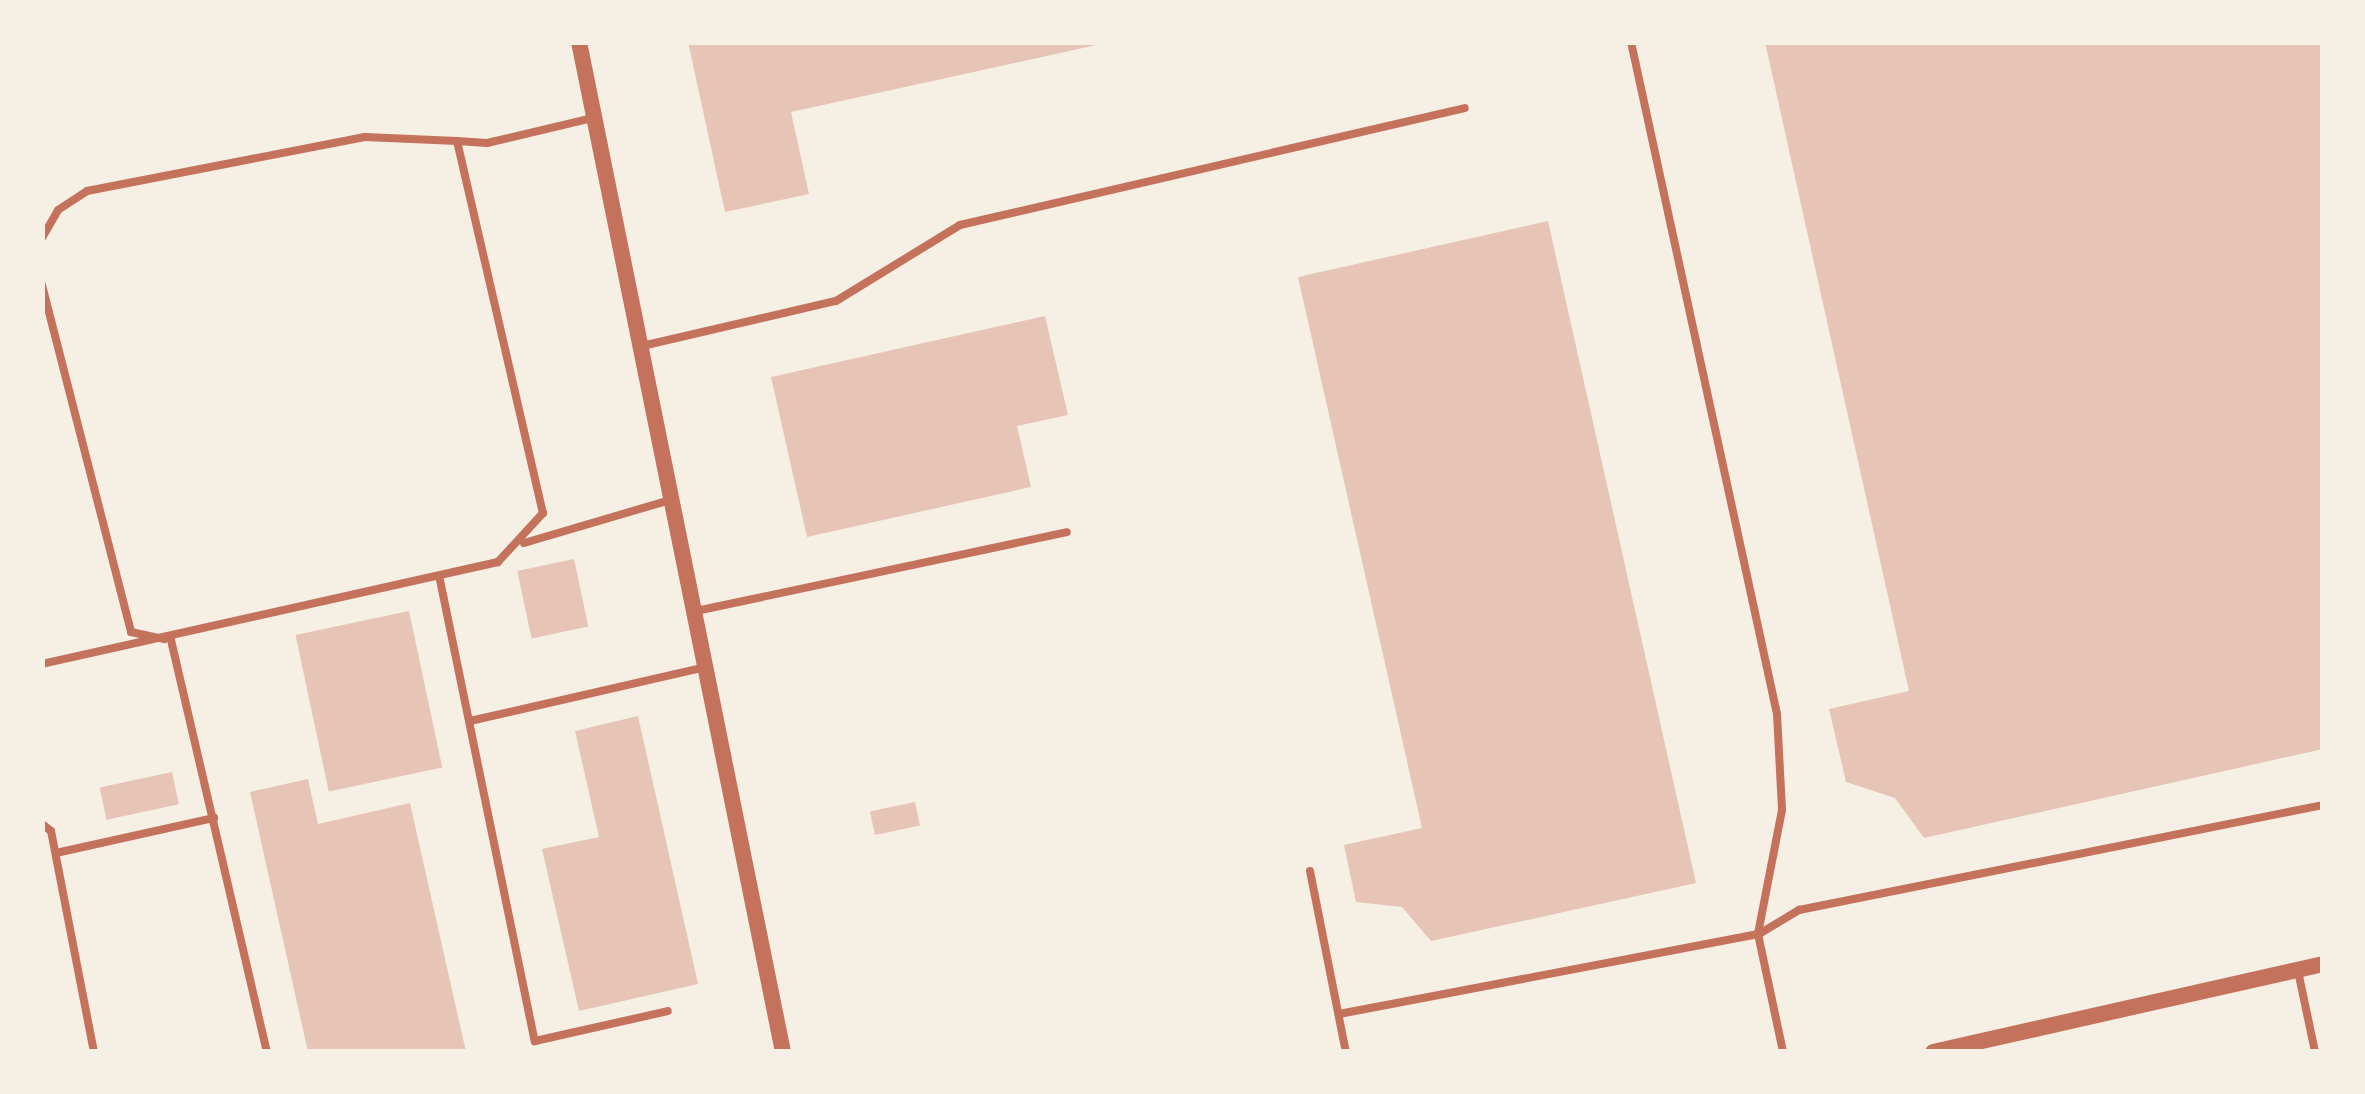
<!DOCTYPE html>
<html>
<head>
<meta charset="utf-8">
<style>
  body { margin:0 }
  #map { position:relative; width:2365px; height:1094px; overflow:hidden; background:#f6efe4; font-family:Inter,sans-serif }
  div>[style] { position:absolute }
  .building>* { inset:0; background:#e6c5b7; transform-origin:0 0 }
  .service>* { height:8px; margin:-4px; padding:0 4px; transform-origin:4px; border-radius:4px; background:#c5725c }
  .tertiary>* { height:16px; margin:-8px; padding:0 8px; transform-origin:8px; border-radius:8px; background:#c5725c }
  span { translate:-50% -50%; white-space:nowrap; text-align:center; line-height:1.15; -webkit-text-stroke:12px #f6efe4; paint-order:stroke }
  .frame { position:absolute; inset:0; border:45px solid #f6efe4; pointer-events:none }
</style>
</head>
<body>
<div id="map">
  <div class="building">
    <i style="clip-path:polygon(688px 42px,1101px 42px,1101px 44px,791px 112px,809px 194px,725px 212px)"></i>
    <i style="clip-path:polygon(1765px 42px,2323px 42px,2323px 749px,1924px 838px,1895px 798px,1846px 782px,1829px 709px,1909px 691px)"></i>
    <i style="clip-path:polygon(1548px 221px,1696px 883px,1431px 941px,1402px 907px,1356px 902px,1344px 845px,1422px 828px,1298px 277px)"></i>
    <i style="clip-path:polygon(1045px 316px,1068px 415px,1017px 426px,1031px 487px,807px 537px,771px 377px)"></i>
    <i style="left:574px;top:559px;width:69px;height:58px;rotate:78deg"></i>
    <i style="left:409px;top:611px;width:160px;height:116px;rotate:78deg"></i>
    <i style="clip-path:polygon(638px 716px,698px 984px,579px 1011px,542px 849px,599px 837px,575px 731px)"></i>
    <i style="left:172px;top:772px;width:33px;height:74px;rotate:78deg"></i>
    <i style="clip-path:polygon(308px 779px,318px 824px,410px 803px,466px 1052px,308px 1052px,250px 792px)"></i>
    <i style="left:915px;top:802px;width:24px;height:46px;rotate:78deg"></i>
  </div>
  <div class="service">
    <i style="left:1631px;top:42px;width:688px;rotate:77.74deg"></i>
    <i style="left:1777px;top:714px;width:96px;rotate:87deg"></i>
    <i style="left:1782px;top:810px;width:126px;rotate:101deg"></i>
    <i style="left:457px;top:141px;width:30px;rotate:4deg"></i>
    <i style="left:487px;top:143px;width:109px;rotate:-13.3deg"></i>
    <i style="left:42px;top:238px;width:32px;rotate:-60deg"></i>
    <i style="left:58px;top:210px;width:35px;rotate:-33deg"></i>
    <i style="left:87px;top:191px;width:283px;rotate:-11deg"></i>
    <i style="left:365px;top:137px;width:92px;rotate:2.5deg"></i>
    <i style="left:457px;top:141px;width:382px;rotate:77deg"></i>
    <i style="left:543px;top:513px;width:67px;rotate:132.6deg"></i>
    <i style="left:498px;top:562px;width:467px;rotate:167.4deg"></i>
    <i style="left:42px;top:285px;width:358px;rotate:75.6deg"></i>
    <i style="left:131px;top:632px;width:34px;rotate:12deg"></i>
    <i style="left:642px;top:346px;width:199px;rotate:-13.1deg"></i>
    <i style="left:836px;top:301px;width:145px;rotate:-31.5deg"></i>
    <i style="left:960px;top:225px;width:518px;rotate:-13.04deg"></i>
    <i style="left:524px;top:543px;width:152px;rotate:-16.4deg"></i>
    <i style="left:440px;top:580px;width:471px;rotate:78.4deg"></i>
    <i style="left:535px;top:1041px;width:136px;rotate:-12.7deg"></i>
    <i style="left:696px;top:611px;width:379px;rotate:-12deg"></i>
    <i style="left:171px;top:640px;width:423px;rotate:76.9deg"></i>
    <i style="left:470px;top:721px;width:238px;rotate:-12.9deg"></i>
    <i style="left:42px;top:824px;width:11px;rotate:38deg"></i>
    <i style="left:51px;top:831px;width:225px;rotate:79deg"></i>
    <i style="left:56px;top:853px;width:162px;rotate:-12.5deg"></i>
    <i style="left:1310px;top:871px;width:185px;rotate:78.8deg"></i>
    <i style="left:1759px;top:934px;width:47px;rotate:-31deg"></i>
    <i style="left:1799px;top:910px;width:534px;rotate:-11.33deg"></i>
    <i style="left:2298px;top:971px;width:83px;rotate:78.1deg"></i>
    <i style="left:1339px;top:1014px;width:427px;rotate:-10.8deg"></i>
    <i style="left:1758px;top:934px;width:121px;rotate:78deg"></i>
  </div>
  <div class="tertiary">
    <i style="left:579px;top:42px;width:1030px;rotate:78.58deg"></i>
    <i style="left:1933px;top:1052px;width:400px;rotate:-12.7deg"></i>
  </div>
  <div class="frame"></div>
</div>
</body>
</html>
